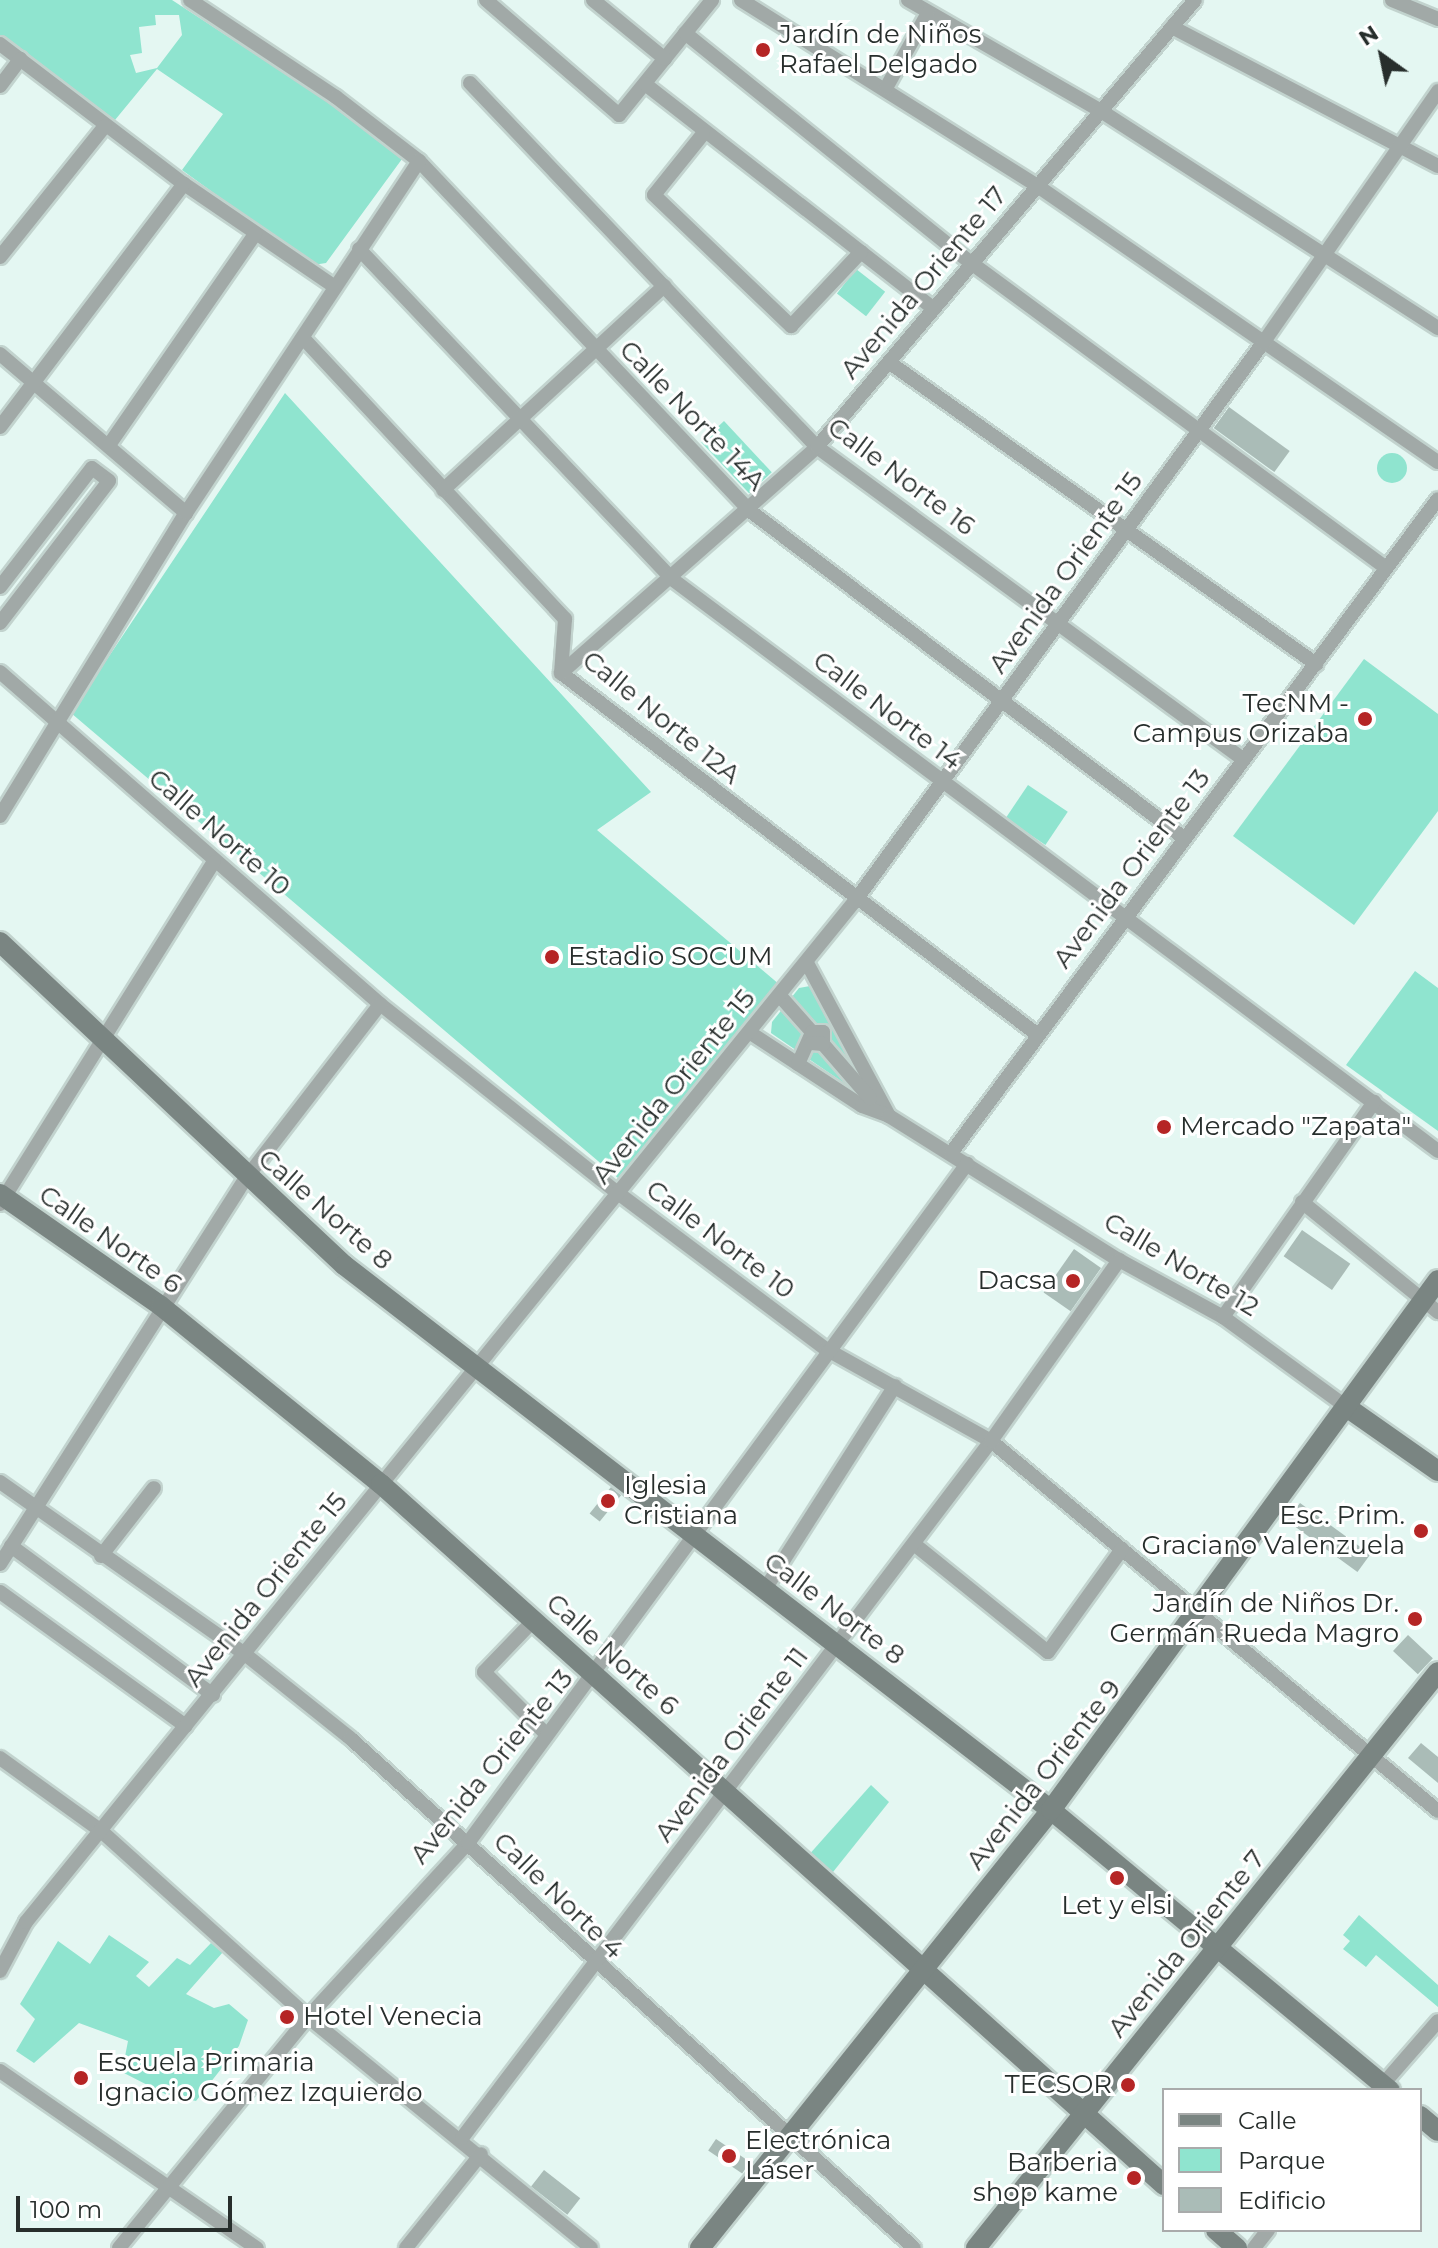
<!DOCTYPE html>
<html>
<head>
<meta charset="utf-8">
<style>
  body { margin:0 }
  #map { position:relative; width:1438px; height:2248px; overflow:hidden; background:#e4f7f2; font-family:Montserrat,sans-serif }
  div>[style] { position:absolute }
  .green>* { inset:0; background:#8fe4cf; transform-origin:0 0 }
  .round { border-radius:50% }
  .building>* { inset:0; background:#aabcb7; transform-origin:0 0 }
  .roads { filter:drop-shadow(2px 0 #c2d3ce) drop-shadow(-2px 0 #c2d3ce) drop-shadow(0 2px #c2d3ce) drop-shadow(0 -2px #c2d3ce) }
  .street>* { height:14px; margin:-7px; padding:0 7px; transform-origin:7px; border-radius:7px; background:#a1a9a7 }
  .secondary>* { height:20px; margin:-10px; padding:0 10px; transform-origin:10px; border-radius:10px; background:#7a8582 }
  .dots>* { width:22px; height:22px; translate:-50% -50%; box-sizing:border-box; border:4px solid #fff; border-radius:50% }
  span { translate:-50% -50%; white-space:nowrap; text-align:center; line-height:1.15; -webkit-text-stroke:6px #fff; paint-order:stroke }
  .poi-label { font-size:26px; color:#272e2c }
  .left { translate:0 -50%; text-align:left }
  .right { translate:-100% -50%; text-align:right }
  .street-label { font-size:26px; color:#272e2c }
  .legend { position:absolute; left:1162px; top:2088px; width:260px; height:144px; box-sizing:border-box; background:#fff; border:2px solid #a9abab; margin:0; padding:10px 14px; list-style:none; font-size:24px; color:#272e2c }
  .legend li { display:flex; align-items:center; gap:16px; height:40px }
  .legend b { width:40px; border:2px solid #a9abab }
  .north { position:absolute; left:1342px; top:16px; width:80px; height:80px; -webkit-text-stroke:6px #fff; paint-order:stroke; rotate:327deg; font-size:22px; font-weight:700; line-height:32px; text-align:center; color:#272e2c }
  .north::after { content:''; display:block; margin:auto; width:28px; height:36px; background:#272e2c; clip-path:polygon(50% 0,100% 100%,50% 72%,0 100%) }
  .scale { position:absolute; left:16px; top:2196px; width:216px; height:36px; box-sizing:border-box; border:4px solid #272e2c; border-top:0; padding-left:10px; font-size:24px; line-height:28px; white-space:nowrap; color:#272e2c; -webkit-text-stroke:6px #fff; paint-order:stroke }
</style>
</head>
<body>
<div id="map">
  <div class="green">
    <i style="clip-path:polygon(evenodd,0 0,172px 0,347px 114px,402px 159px,326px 263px,313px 265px,182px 170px,223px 114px,157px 69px,115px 120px,0 36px,0 0,155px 15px,179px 15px,182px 35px,157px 68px,136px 73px,130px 55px,142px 53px,139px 27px,156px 25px,155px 15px)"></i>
    <i style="left:856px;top:269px;width:37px;height:31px;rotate:38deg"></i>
    <i style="clip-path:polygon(285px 393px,651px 792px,597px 830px,780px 985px,618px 1178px,71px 713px)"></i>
    <i style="left:724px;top:421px;width:70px;height:31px;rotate:47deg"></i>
    <i class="round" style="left:1377px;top:453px;width:30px;height:30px"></i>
    <i style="clip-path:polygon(1364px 659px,1438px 714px,1438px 811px,1354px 925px,1233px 836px)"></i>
    <i style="left:1028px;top:785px;width:48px;height:40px;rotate:34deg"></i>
    <i style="clip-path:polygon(1415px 971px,1438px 988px,1438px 1131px,1346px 1065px)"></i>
    <i style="clip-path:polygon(810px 986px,865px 1080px,854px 1090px,771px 1033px,772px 1022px,799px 988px)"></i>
    <i style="clip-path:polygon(871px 1785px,889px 1802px,829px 1877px,807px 1857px)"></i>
    <i style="clip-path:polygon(1359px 1915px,1438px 1985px,1438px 2007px,1376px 1955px,1366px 1967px,1343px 1949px,1350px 1941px,1343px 1935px)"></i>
    <i style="clip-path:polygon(109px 1935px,149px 1962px,136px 1976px,149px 1987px,177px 1958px,190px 1965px,211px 1943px,223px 1952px,186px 1994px,214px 2008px,229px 2004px,248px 2020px,239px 2046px,196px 2101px,165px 2094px,122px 2072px,128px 2041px,79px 2023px,34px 2063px,16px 2051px,35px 2019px,20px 2004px,58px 1941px,90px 1964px)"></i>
  </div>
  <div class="building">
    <i style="left:1229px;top:407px;width:75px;height:26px;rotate:36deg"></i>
    <i style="left:1302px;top:1230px;width:59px;height:32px;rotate:35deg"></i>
    <i style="left:1074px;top:1249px;width:33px;height:53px;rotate:35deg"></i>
    <i style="left:611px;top:1487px;width:13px;height:34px;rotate:39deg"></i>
    <i style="left:1300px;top:1503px;width:87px;height:22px;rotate:36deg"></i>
    <i style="left:1408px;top:1635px;width:34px;height:22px;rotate:43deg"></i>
    <i style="clip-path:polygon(1421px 1743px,1438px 1757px,1438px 1783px,1408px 1758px)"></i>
    <i style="left:716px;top:2139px;width:41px;height:14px;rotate:34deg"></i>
    <i style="left:544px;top:2170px;width:46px;height:21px;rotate:38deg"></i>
  </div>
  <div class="roads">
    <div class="street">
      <i style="left:190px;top:0;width:175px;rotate:33.6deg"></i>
      <i style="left:336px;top:97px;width:105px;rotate:37.6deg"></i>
      <i style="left:419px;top:161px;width:482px;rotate:46.6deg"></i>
      <i style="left:750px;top:511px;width:543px;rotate:37deg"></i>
      <i style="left:486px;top:0;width:176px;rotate:40.8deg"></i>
      <i style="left:619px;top:115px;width:148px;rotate:-51deg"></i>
      <i style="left:593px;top:0;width:93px;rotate:39.3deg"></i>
      <i style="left:741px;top:0;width:348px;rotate:32.1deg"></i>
      <i style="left:1036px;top:185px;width:488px;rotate:34.6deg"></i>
      <i style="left:908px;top:0;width:223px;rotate:29.9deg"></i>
      <i style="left:1101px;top:111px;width:401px;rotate:32.8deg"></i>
      <i style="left:1392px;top:0;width:50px;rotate:22.4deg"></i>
      <i style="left:1172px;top:27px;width:300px;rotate:27.6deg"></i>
      <i style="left:685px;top:33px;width:371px;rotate:38.8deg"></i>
      <i style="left:974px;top:265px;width:511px;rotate:36.33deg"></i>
      <i style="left:0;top:44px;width:231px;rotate:37.3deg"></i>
      <i style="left:184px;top:184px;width:183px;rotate:34.3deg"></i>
      <i style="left:470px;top:83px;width:503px;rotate:46.37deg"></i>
      <i style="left:817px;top:447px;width:529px;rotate:36.24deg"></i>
      <i style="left:645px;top:84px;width:366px;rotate:37.9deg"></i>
      <i style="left:0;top:86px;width:34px;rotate:-53deg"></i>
      <i style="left:886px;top:88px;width:86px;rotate:-60.8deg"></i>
      <i style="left:703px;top:134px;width:78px;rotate:128.8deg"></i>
      <i style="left:654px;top:195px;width:190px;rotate:43.7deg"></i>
      <i style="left:791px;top:326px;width:102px;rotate:-46.6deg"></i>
      <i style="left:359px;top:249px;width:455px;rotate:46.5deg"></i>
      <i style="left:672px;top:579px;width:956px;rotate:36.75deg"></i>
      <i style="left:0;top:257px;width:168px;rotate:-51.3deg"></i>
      <i style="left:304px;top:339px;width:383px;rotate:47deg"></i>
      <i style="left:565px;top:619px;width:54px;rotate:94.2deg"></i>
      <i style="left:561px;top:673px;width:599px;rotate:37.2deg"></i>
      <i style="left:0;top:354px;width:245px;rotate:40.5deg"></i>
      <i style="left:890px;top:363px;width:522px;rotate:35.24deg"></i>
      <i style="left:0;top:427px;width:305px;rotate:-52.9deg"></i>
      <i style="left:109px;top:445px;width:257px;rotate:-55.3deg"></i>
      <i style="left:443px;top:490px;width:301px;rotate:-42.7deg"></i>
      <i style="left:0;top:587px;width:150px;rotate:-52.3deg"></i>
      <i style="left:92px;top:468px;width:21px;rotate:37deg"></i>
      <i style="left:109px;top:481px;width:179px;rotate:127.5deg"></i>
      <i style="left:0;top:672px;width:505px;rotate:41.14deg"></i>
      <i style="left:380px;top:1004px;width:304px;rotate:38.5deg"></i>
      <i style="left:618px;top:1193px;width:260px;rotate:36.9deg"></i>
      <i style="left:826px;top:1349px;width:189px;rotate:29.1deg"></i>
      <i style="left:991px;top:1441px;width:580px;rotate:39.62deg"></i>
      <i style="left:561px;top:673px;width:341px;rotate:-41.4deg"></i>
      <i style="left:817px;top:447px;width:585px;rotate:-49.78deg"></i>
      <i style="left:0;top:816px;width:356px;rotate:-58.5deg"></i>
      <i style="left:186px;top:513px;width:422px;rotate:-56.5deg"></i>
      <i style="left:807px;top:963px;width:174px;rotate:61.8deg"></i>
      <i style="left:780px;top:996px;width:48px;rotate:48.4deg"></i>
      <i style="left:749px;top:1032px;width:135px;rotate:33.2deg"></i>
      <i style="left:862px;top:1106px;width:29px;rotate:20deg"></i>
      <i style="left:889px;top:1116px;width:271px;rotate:32.1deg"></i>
      <i style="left:1119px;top:1260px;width:119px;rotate:28.7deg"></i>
      <i style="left:1223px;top:1317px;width:155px;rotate:36.1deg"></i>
      <i style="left:823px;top:1044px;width:72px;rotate:49deg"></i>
      <i style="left:798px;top:1064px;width:35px;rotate:-66deg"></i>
      <i style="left:812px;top:1032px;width:11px"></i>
      <i style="left:823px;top:1032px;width:12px;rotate:90deg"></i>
      <i style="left:823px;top:1044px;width:12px;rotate:-175deg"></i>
      <i style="left:951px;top:1153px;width:815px;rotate:-53.33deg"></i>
      <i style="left:1302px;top:1202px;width:175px;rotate:39deg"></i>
      <i style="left:0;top:1204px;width:403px;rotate:-58deg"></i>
      <i style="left:1223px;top:1317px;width:263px;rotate:-54.9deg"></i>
      <i style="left:0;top:1482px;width:301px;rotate:35.1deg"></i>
      <i style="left:246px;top:1655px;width:133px;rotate:38.6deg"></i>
      <i style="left:350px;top:1738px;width:760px;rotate:42.12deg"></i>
      <i style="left:914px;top:1544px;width:172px;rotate:38.9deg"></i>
      <i style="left:1048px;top:1652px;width:127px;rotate:-54.3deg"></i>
      <i style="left:11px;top:1546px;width:251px;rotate:36.4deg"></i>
      <i style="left:101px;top:1556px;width:86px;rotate:-52.1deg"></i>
      <i style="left:0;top:1564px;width:459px;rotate:-57.5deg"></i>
      <i style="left:247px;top:1177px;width:218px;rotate:-52.4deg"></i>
      <i style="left:765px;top:1589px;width:241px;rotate:-57.4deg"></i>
      <i style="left:0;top:1592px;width:229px;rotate:35.8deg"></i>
      <i style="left:534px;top:1620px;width:72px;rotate:133.9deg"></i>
      <i style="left:484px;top:1672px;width:86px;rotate:45deg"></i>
      <i style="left:0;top:1758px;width:123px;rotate:35.8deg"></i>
      <i style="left:100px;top:1830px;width:280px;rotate:42deg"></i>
      <i style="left:308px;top:2017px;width:365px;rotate:39.2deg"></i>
      <i style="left:0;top:1971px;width:55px;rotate:-62deg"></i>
      <i style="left:26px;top:1922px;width:1315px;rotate:-50.93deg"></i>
      <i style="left:855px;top:901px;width:691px;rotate:-53.83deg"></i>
      <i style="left:1263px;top:343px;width:307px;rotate:-55.2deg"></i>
      <i style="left:0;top:2071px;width:312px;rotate:34.6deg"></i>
      <i style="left:1378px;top:2090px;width:91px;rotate:-49deg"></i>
      <i style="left:462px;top:2138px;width:875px;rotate:-52.8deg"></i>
      <i style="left:991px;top:1441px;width:222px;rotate:-54.7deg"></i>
      <i style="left:119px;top:2248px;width:298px;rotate:-50.7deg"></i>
      <i style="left:308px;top:2017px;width:236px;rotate:-47.4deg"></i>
      <i style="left:468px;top:1843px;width:843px;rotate:-53.69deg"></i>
      <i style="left:406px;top:2248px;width:120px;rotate:-51.4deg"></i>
      <i style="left:1254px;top:2248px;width:23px;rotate:-52deg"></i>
    </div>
    <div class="secondary">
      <i style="left:0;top:942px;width:472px;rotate:43.2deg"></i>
      <i style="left:344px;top:1265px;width:893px;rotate:37.63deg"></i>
      <i style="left:1051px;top:1810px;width:440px;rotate:39.6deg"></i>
      <i style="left:0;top:1194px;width:196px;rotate:34.8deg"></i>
      <i style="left:161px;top:1306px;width:283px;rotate:39deg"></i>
      <i style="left:381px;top:1484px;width:1051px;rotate:41.84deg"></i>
      <i style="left:1348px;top:1408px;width:110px;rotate:35deg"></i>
      <i style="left:1420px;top:2116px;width:23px;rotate:40deg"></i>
      <i style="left:1216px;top:2230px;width:28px;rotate:41deg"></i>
      <i style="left:700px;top:2248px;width:561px;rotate:-51.29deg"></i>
      <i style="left:1051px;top:1810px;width:656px;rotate:-53.86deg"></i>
      <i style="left:976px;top:2248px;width:738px;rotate:-51.27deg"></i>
    </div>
  </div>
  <div class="dots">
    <i style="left:763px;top:50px;background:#b52525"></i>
    <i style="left:1365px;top:719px;background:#b52525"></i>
    <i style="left:552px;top:957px;background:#b52525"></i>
    <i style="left:1164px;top:1127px;background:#b52525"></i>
    <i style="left:1073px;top:1281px;background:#b52525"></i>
    <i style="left:608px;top:1501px;background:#b52525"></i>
    <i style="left:1421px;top:1531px;background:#b52525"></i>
    <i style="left:1415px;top:1619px;background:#b52525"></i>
    <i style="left:1117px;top:1878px;background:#b52525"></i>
    <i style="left:287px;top:2017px;background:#b52525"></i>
    <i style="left:81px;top:2078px;background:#b52525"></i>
    <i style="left:1128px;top:2085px;background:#b52525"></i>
    <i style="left:729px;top:2156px;background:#b52525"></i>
    <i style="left:1134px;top:2178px;background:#b52525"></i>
  </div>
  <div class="poi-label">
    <span class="left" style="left:779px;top:50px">Jardín de Niños<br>Rafael Delgado</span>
    <span class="right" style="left:1349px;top:719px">TecNM -<br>Campus Orizaba</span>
    <span class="left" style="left:568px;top:957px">Estadio SOCUM</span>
    <span class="left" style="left:1180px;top:1127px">Mercado "Zapata"</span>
    <span class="right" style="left:1057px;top:1281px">Dacsa</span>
    <span class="left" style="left:624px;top:1501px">Iglesia<br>Cristiana</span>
    <span class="right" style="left:1405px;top:1531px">Esc. Prim.<br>Graciano Valenzuela</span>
    <span class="right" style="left:1399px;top:1619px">Jardín de Niños Dr.<br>Germán Rueda Magro</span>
    <span style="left:1117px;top:1906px">Let y elsi</span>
    <span class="left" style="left:303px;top:2017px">Hotel Venecia</span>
    <span class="left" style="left:97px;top:2078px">Escuela Primaria<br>Ignacio Gómez Izquierdo</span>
    <span class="right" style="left:1112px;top:2085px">TECSOR</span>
    <span class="left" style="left:745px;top:2156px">Electrónica<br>Láser</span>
    <span class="right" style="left:1118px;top:2178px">Barberia<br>shop kame</span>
  </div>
  <div class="street-label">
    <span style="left:924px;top:283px;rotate:-50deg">Avenida Oriente 17</span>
    <span style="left:692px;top:416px;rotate:46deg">Calle Norte 14A</span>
    <span style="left:901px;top:477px;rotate:37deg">Calle Norte 16</span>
    <span style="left:1066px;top:573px;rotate:-54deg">Avenida Oriente 15</span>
    <span style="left:887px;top:711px;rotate:37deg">Calle Norte 14</span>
    <span style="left:661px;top:718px;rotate:39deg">Calle Norte 12A</span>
    <span style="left:219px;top:833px;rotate:41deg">Calle Norte 10</span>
    <span style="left:1132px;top:869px;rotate:-53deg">Avenida Oriente 13</span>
    <span style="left:674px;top:1087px;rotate:-51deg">Avenida Oriente 15</span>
    <span style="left:325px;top:1210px;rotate:41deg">Calle Norte 8</span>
    <span style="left:110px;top:1240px;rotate:35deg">Calle Norte 6</span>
    <span style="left:720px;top:1240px;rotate:37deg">Calle Norte 10</span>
    <span style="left:1181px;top:1265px;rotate:31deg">Calle Norte 12</span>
    <span style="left:266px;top:1590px;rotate:-51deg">Avenida Oriente 15</span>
    <span style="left:834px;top:1609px;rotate:37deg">Calle Norte 8</span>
    <span style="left:612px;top:1655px;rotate:42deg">Calle Norte 6</span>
    <span style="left:732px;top:1745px;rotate:-53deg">Avenida Oriente 11</span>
    <span style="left:492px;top:1767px;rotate:-51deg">Avenida Oriente 13</span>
    <span style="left:1044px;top:1775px;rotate:-52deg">Avenida Oriente 9</span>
    <span style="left:558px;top:1896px;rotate:44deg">Calle Norte 4</span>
    <span style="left:1187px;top:1944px;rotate:-51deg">Avenida Oriente 7</span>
  </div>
  <ul class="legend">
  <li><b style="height:10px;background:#7a8582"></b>Calle</li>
  <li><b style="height:22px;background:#8fe4cf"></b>Parque</li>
  <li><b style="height:22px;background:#aabcb7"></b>Edificio</li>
  </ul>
  <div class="north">N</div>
  <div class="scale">100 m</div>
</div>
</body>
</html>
